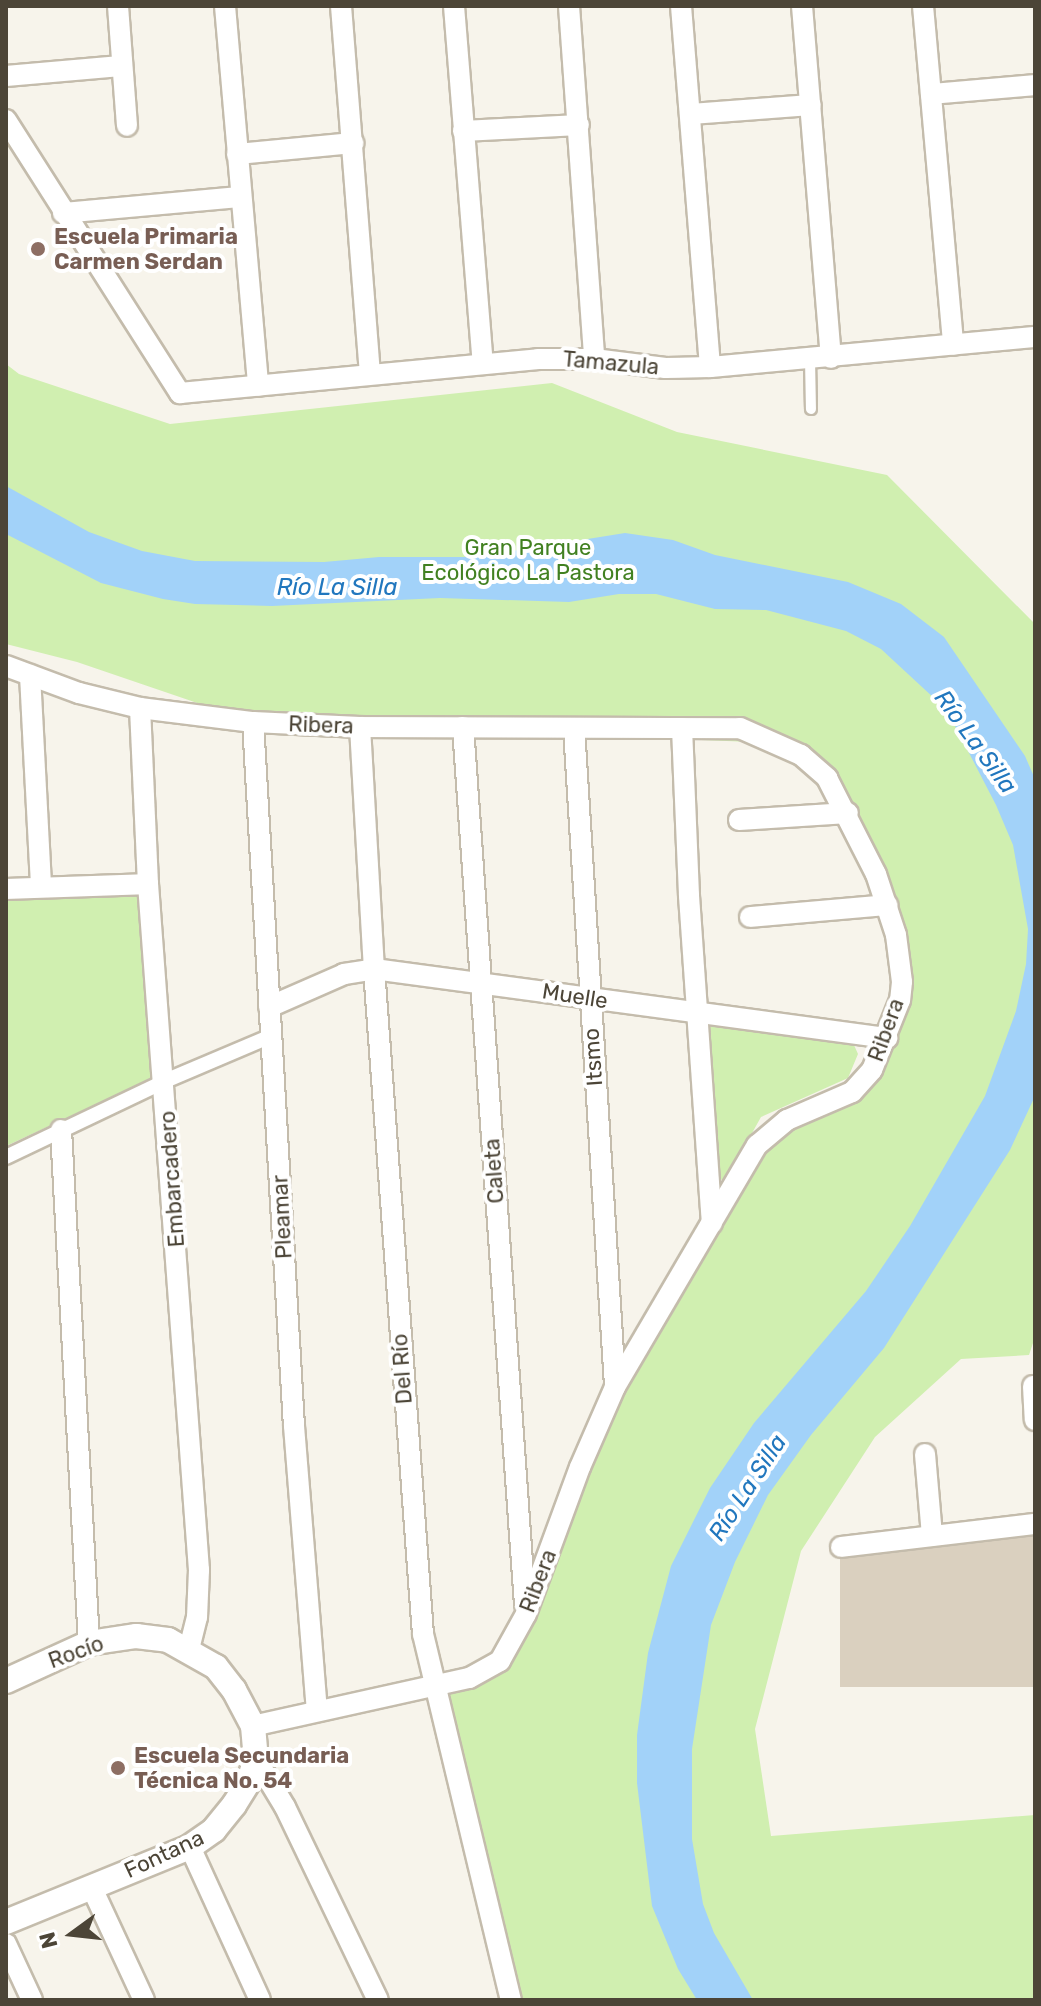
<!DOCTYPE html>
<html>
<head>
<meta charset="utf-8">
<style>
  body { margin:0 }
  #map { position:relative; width:1041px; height:2006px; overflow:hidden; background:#f7f4eb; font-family:Rubik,sans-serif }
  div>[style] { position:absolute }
  .green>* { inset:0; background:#d0efb0 }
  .water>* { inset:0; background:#a2d2f9 }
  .building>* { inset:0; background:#dad0bf; transform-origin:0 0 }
  .roads { filter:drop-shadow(2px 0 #c4bcac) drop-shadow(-2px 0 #c4bcac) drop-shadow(0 2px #c4bcac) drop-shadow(0 -2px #c4bcac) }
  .service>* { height:10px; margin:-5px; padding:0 5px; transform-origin:5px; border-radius:5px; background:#fff }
  .pedestrian>* { height:14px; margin:-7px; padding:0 7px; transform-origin:7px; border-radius:7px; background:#fff }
  .minor>* { height:20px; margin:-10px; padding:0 10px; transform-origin:10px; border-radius:10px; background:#fff }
  .tertiary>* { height:24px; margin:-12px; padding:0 12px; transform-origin:12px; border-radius:12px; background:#fff }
  .dots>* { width:22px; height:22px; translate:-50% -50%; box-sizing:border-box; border:4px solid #fff; border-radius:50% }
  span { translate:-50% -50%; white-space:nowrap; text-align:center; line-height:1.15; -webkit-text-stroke:8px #fff; paint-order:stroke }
  .education-label { font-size:22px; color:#785e54; font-weight:700 }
  .left { translate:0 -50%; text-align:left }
  .street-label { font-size:22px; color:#4c4537 }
  .park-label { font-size:22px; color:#428121 }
  .water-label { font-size:24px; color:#2177be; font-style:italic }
  .frame { position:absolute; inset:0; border:8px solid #4c4537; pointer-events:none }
  .north { position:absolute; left:32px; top:1894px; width:80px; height:80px; -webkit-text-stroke:6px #fff; paint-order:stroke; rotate:255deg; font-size:22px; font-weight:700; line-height:32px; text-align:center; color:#4c4537 }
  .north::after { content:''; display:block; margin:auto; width:28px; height:36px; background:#4c4537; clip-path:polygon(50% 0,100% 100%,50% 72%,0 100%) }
</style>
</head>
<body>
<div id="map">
  <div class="green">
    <i style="clip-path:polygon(6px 364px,19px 374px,170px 424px,552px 383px,677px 432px,887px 475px,1035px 624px,1035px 1337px,1029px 1355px,961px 1359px,875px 1437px,801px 1551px,755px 1729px,771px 1836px,1035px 1815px,1035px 2000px,511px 2000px,434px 1686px,500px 1661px,580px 1466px,757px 1145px,834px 1100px,901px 1023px,911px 1001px,887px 905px,848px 813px,779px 743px,253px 722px,77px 662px,6px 644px)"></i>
    <i style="clip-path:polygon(134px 892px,143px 900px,151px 1079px,6px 1146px,6px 900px)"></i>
    <i style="clip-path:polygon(711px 1025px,854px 1045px,858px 1054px,848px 1078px,761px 1117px,727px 1178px,722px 1180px,717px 1178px,703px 1032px)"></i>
  </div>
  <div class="water">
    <i style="clip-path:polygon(6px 486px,89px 532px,142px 551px,195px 561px,324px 562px,379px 557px,475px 557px,625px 533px,673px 540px,715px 555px,848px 582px,901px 604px,944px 637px,1025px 756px,1035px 779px,1035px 1096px,1010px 1150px,884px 1348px,811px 1435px,768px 1495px,735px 1562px,711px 1625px,692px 1749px,692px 1839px,703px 1904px,714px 1933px,753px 2000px,697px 2000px,678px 1969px,652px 1906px,637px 1783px,637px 1735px,648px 1653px,671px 1566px,710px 1488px,754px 1423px,866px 1291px,910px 1226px,985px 1096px,1016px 1011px,1026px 964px,1028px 929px,1013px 845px,996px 805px,954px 724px,935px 699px,881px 649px,846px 631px,766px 610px,715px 609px,656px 594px,619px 594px,569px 602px,440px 598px,272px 606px,195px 604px,163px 599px,101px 583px,6px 534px)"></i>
  </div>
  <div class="building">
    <i style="left:1035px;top:1536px;width:151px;height:195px;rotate:90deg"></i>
  </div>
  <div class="roads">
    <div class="service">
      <i style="left:810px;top:359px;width:50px;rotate:88.9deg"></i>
    </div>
    <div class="pedestrian">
      <i style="left:6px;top:1157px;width:176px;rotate:-25.5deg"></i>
      <i style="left:165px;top:1081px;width:115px;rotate:-23deg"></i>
    </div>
    <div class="minor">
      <i style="left:118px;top:6px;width:120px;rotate:85.7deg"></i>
      <i style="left:225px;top:6px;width:381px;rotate:85deg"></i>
      <i style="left:341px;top:6px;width:367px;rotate:85.5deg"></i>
      <i style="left:454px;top:6px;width:358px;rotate:85.4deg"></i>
      <i style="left:569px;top:6px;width:354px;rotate:85.9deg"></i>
      <i style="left:681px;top:6px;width:362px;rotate:85.4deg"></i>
      <i style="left:802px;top:6px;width:353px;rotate:85.3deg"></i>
      <i style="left:923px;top:6px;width:340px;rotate:84.9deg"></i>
      <i style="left:6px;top:76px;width:115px;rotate:-5deg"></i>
      <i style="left:931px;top:94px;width:104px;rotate:-4.9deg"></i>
      <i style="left:691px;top:114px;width:120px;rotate:-4.3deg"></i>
      <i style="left:6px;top:120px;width:324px;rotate:57.5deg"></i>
      <i style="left:180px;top:393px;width:360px;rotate:-5.4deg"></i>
      <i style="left:538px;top:359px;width:56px"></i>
      <i style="left:594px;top:359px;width:72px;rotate:7.2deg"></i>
      <i style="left:665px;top:368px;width:45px;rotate:-1.3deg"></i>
      <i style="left:710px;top:367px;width:326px;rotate:-5.3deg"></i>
      <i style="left:463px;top:131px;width:116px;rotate:-3deg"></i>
      <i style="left:237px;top:154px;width:117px;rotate:-5.4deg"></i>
      <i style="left:63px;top:213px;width:178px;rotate:-5.2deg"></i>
      <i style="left:6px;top:666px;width:78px;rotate:20.3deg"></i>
      <i style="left:79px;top:693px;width:63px;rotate:13.8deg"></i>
      <i style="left:140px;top:708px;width:114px;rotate:7.1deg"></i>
      <i style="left:253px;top:722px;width:107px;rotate:2.7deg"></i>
      <i style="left:360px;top:727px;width:380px;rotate:0.2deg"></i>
      <i style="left:740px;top:728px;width:67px;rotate:23.9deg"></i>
      <i style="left:801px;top:755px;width:35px;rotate:41deg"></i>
      <i style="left:827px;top:778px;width:108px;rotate:63deg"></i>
      <i style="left:876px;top:874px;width:64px;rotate:71.8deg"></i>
      <i style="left:896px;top:935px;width:47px;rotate:82.7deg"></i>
      <i style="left:902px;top:982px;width:18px;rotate:96deg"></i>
      <i style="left:900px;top:1000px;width:75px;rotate:111.8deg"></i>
      <i style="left:872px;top:1070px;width:30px;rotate:132deg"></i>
      <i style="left:852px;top:1092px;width:71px;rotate:156.7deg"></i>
      <i style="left:787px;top:1120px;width:39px;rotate:140deg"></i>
      <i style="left:757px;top:1145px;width:281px;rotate:120.4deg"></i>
      <i style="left:615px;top:1387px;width:87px;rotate:113.6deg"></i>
      <i style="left:580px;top:1467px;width:157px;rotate:110.2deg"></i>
      <i style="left:526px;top:1614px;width:54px;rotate:119deg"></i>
      <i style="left:500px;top:1661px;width:35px;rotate:151deg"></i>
      <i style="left:469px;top:1678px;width:221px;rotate:167.5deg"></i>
      <i style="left:30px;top:675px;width:212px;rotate:87deg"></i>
      <i style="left:140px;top:708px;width:176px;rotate:87.4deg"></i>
      <i style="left:148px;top:884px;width:688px;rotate:85.75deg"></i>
      <i style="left:199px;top:1570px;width:47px;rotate:92.4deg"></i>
      <i style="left:197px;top:1617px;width:33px;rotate:104deg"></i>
      <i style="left:253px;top:722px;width:705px;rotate:86.67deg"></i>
      <i style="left:294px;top:1426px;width:286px;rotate:85.4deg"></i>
      <i style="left:360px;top:727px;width:242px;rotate:86.7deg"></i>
      <i style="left:374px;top:969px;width:667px;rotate:85.79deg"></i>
      <i style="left:423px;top:1634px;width:376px;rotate:76.5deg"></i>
      <i style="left:463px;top:727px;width:880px;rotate:85.96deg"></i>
      <i style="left:574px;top:728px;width:659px;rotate:86.43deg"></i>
      <i style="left:682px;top:728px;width:168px;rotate:87.6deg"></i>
      <i style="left:689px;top:896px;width:328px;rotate:86deg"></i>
      <i style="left:739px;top:820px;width:109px;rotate:-3.7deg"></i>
      <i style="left:6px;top:889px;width:142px;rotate:-2deg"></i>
      <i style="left:750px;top:917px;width:138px;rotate:-5deg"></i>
      <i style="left:269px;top:1007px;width:82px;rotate:-23.7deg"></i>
      <i style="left:344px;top:974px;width:30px;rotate:-9deg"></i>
      <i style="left:374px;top:969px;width:518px;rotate:7.66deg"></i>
      <i style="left:61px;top:1130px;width:514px;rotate:86.88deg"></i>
      <i style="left:1033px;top:1386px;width:34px;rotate:87deg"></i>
      <i style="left:925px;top:1454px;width:82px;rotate:85.1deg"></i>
      <i style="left:841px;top:1547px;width:195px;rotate:-6.8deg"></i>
      <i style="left:256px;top:1759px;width:56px;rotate:58.9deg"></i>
      <i style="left:285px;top:1807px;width:214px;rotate:64.3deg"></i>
      <i style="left:190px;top:1847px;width:168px;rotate:65.4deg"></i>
      <i style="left:91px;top:1886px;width:126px;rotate:65.1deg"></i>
      <i style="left:6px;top:1944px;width:62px;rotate:65.1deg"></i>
    </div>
    <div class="tertiary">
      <i style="left:6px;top:1681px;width:91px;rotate:-24.6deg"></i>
      <i style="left:89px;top:1643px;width:48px;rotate:-8.5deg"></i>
      <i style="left:136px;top:1636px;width:32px;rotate:7deg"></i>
      <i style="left:168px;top:1640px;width:55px;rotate:29.4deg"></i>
      <i style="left:216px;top:1667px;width:29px;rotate:52deg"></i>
      <i style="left:234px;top:1690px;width:41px;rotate:62.2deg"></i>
      <i style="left:253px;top:1726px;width:33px;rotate:85deg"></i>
      <i style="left:256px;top:1759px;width:23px;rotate:108deg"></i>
      <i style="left:249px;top:1781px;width:28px;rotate:122deg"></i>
      <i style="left:234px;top:1805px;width:32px;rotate:129deg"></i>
      <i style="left:214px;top:1830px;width:29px;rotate:145deg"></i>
      <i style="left:190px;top:1847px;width:199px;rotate:157.8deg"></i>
    </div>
  </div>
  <div class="dots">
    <i style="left:38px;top:249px;background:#8d6e63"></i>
    <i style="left:118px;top:1768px;background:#8d6e63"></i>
  </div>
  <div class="education-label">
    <span class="left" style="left:54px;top:249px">Escuela Primaria<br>Carmen Serdan</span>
    <span class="left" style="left:134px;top:1768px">Escuela Secundaria<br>Técnica No. 54</span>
  </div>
  <div class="street-label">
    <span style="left:611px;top:363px;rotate:5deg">Tamazula</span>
    <span style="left:321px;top:725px;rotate:2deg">Ribera</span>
    <span style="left:575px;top:996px;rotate:9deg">Muelle</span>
    <span style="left:886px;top:1030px;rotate:-70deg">Ribera</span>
    <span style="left:593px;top:1057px;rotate:-94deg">Itsmo</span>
    <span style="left:494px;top:1171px;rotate:-94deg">Caleta</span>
    <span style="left:172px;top:1179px;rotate:-94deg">Embarcadero</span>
    <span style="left:282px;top:1217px;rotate:-93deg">Pleamar</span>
    <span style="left:402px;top:1369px;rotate:-94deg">Del Río</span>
    <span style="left:538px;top:1581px;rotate:-69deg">Ribera</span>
    <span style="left:76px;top:1652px;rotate:-20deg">Rocío</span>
    <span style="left:164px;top:1854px;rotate:-25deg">Fontana</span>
  </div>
  <div class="park-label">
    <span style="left:528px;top:560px">Gran Parque<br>Ecológico La Pastora</span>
  </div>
  <div class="water-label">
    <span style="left:337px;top:588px">Río La Silla</span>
    <span style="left:975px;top:742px;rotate:54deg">Río La Silla</span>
    <span style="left:748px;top:1488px;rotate:-57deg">Río La Silla</span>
  </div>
  <div class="frame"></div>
  <div class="north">N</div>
</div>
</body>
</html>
